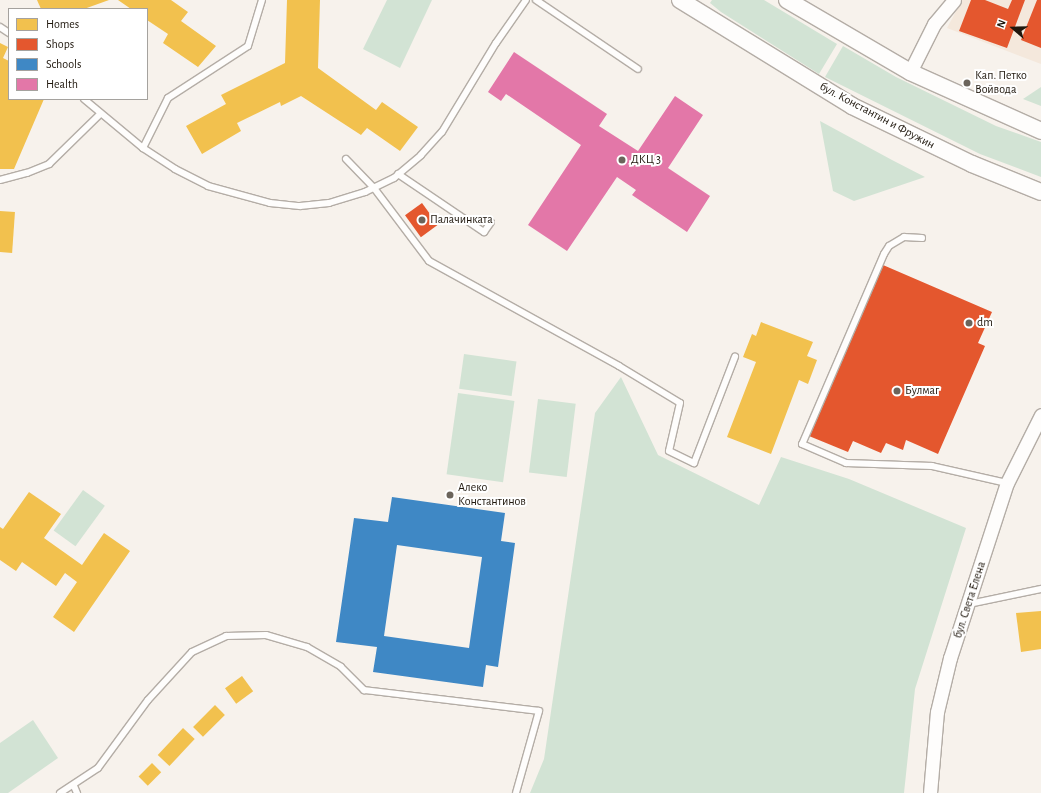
<!DOCTYPE html>
<html>
<head>
<meta charset="utf-8">
<style>
  body { margin:0 }
  #map { position:relative; width:1041px; height:793px; overflow:hidden; background:#f7f2ec; font-family:"Alegreya Sans",sans-serif }
  div>[style] { position:absolute }
  .commercial>* { inset:0; background:#f4e8dc }
  .green>* { inset:0; background:#d2e3d4; transform-origin:0 0 }
  .homes>* { inset:0; background:#f2c14e; transform-origin:0 0 }
  .shops>* { inset:0; background:#e4572e; transform-origin:0 0 }
  .schools>* { inset:0; background:#3f88c5 }
  .health>* { inset:0; background:#e377a8 }
  .roads { filter:drop-shadow(1px 0 #b4ada6) drop-shadow(-1px 0 #b4ada6) drop-shadow(0 1px #b4ada6) drop-shadow(0 -1px #b4ada6) }
  .service>* { height:6px; margin:-3px; padding:0 3px; transform-origin:3px; border-radius:3px; background:#fefdfc }
  .minor>* { height:13px; margin:-6.5px; padding:0 6.5px; transform-origin:6.5px; border-radius:6.5px; background:#fefdfc }
  .tertiary>* { height:16px; margin:-8px; padding:0 8px; transform-origin:8px; border-radius:8px; background:#fefdfc }
  .dots>* { width:11px; height:11px; translate:-50% -50%; box-sizing:border-box; border:2px solid #fff; border-radius:50% }
  span { translate:-50% -50%; white-space:nowrap; text-align:center; line-height:1.15; -webkit-text-stroke:4px #fff; paint-order:stroke }
  .poi-label { font-size:12px; color:#1f170d }
  .left { translate:0 -50%; text-align:left }
  .street-label { font-size:12px; color:#1f170d }
  .legend { position:absolute; left:8px; top:8px; width:140px; height:92px; box-sizing:border-box; background:#fff; border:1px solid #a5a29e; margin:0; padding:5px 7px; list-style:none; font-size:12px; color:#1f170d }
  .legend li { display:flex; align-items:center; gap:8px; height:20px }
  .legend b { width:20px; border:1px solid #a5a29e }
  .north { position:absolute; left:993px; top:8px; width:40px; height:40px; -webkit-text-stroke:3px #fff; paint-order:stroke; rotate:290deg; font-size:11px; font-weight:700; line-height:16px; text-align:center; color:#1f170d }
  .north::after { content:''; display:block; margin:auto; width:14px; height:18px; background:#1f170d; clip-path:polygon(50% 0,100% 100%,50% 72%,0 100%) }
</style>
</head>
<body>
<div id="map">
  <div class="commercial">
    <i style="clip-path:polygon(962px 0,1041px 0,1041px 64px,947px 28px)"></i>
  </div>
  <div class="green">
    <i style="clip-path:polygon(387px 0,432px 0,400px 68px,363px 49px)"></i>
    <i style="clip-path:polygon(712px 0,764px 0,837px 44px,819px 74px,721px 12px,710px 3px)"></i>
    <i style="clip-path:polygon(843px 46px,896px 77px,996px 126px,1041px 142px,1041px 177px,980px 154px,825px 77px)"></i>
    <i style="clip-path:polygon(1041px 87px,1041px 106px,1023px 99px)"></i>
    <i style="clip-path:polygon(820px 121px,892px 160px,925px 177px,854px 201px,833px 191px)"></i>
    <i style="left:464px;top:354px;width:53px;height:35px;rotate:8deg"></i>
    <i style="clip-path:polygon(621px 377px,658px 455px,759px 505px,781px 457px,849px 479px,966px 528px,915px 689px,904px 793px,530px 793px,544px 759px,595px 413px)"></i>
    <i style="left:458px;top:393px;width:57px;height:82px;rotate:8deg"></i>
    <i style="left:538px;top:399px;width:38px;height:74px;rotate:7deg"></i>
    <i style="left:83px;top:490px;width:27px;height:50px;rotate:36deg"></i>
    <i style="clip-path:polygon(33px 720px,58px 758px,8px 793px,0 793px,0 743px)"></i>
  </div>
  <div class="homes">
    <i style="clip-path:polygon(37px 0,109px 0,84px 9px,41px 9px)"></i>
    <i style="clip-path:polygon(118px 0,171px 0,188px 12px,181px 21px,216px 46px,198px 67px,163px 43px,168px 34px,147px 20px,147px 9px,131px 9px)"></i>
    <i style="clip-path:polygon(287px 0,320px 0,318px 68px,376px 110px,382px 102px,418px 127px,400px 151px,367px 128px,361px 135px,301px 96px,281px 106px,280px 102px,237px 123px,241px 131px,202px 154px,186px 126px,226px 104px,221px 95px,285px 63px)"></i>
    <i style="clip-path:polygon(0 43px,8px 47px,3px 58px,9px 61px,9px 99px,44px 99px,14px 169px,0 169px)"></i>
    <i style="left:0;top:211px;width:15px;height:41px;rotate:4deg"></i>
    <i style="clip-path:polygon(761px 322px,813px 342px,807px 356px,817px 360px,808px 384px,799px 380px,771px 454px,727px 437px,756px 362px,743px 357px,752px 334px,756px 336px)"></i>
    <i style="clip-path:polygon(29px 492px,61px 514px,44px 538px,82px 565px,104px 533px,130px 551px,74px 632px,53px 617px,77px 582px,65px 573px,56px 586px,22px 562px,16px 571px,0 560px,0 527px,3px 529px)"></i>
    <i style="clip-path:polygon(1041px 611px,1041px 649px,1021px 652px,1016px 613px)"></i>
    <i style="left:242px;top:676px;width:19px;height:21px;rotate:54deg"></i>
    <i style="left:215px;top:705px;width:14px;height:31px;rotate:45deg"></i>
    <i style="left:183px;top:728px;width:16px;height:37px;rotate:43deg"></i>
    <i style="left:152px;top:763px;width:13px;height:19px;rotate:45deg"></i>
  </div>
  <div class="shops">
    <i style="clip-path:polygon(971px 0,985px 0,1008px 9px,1012px 0,1025px 0,1007px 48px,959px 31px)"></i>
    <i style="clip-path:polygon(1037px 0,1041px 0,1041px 48px,1021px 40px)"></i>
    <i style="left:422px;top:203px;width:27px;height:21px;rotate:54deg"></i>
    <i style="clip-path:polygon(883px 265px,992px 312px,978px 343px,985px 346px,938px 454px,906px 440px,903px 450px,886px 443px,881px 453px,853px 441px,848px 452px,809px 436px)"></i>
  </div>
  <div class="schools">
    <i style="clip-path:polygon(evenodd,392px 497px,505px 513px,501px 541px,515px 543px,498px 667px,486px 665px,483px 687px,373px 672px,377px 647px,336px 642px,354px 518px,388px 522px,392px 497px,397px 545px,482px 557px,469px 648px,384px 636px,397px 545px)"></i>
  </div>
  <div class="health">
    <i style="clip-path:polygon(514px 52px,607px 114px,599px 126px,638px 151px,675px 96px,703px 115px,668px 168px,710px 196px,687px 232px,632px 195px,636px 190px,617px 177px,567px 251px,528px 225px,581px 145px,506px 94px,501px 101px,488px 92px)"></i>
  </div>
  <div class="roads">
    <div class="service">
      <i style="left:536px;top:0;width:123px;rotate:34.1deg"></i>
      <i style="left:0;top:27px;width:11px;rotate:34deg"></i>
      <i style="left:84px;top:99px;width:77px;rotate:39.7deg"></i>
      <i style="left:143px;top:148px;width:38px;rotate:33deg"></i>
      <i style="left:175px;top:169px;width:37px;rotate:27deg"></i>
      <i style="left:208px;top:186px;width:64px;rotate:15.3deg"></i>
      <i style="left:270px;top:203px;width:30px;rotate:6deg"></i>
      <i style="left:300px;top:206px;width:29px;rotate:-6deg"></i>
      <i style="left:329px;top:203px;width:38px;rotate:-17deg"></i>
      <i style="left:365px;top:192px;width:32px;rotate:-26deg"></i>
      <i style="left:394px;top:178px;width:35px;rotate:-40deg"></i>
      <i style="left:421px;top:155px;width:31px;rotate:-48deg"></i>
      <i style="left:442px;top:132px;width:104px;rotate:-58.8deg"></i>
      <i style="left:496px;top:43px;width:52px;rotate:-55.1deg"></i>
      <i style="left:143px;top:148px;width:56px;rotate:-63.4deg"></i>
      <i style="left:168px;top:98px;width:95px;rotate:-33deg"></i>
      <i style="left:248px;top:46px;width:48px;rotate:-73.1deg"></i>
      <i style="left:346px;top:159px;width:40px;rotate:46deg"></i>
      <i style="left:374px;top:188px;width:91px;rotate:53deg"></i>
      <i style="left:429px;top:261px;width:217px;rotate:28.9deg"></i>
      <i style="left:619px;top:366px;width:71px;rotate:31.2deg"></i>
      <i style="left:680px;top:403px;width:49px;rotate:102.9deg"></i>
      <i style="left:669px;top:451px;width:28px;rotate:26deg"></i>
      <i style="left:694px;top:463px;width:114px;rotate:-68.9deg"></i>
      <i style="left:398px;top:174px;width:104px;rotate:34deg"></i>
      <i style="left:484px;top:232px;width:12px;rotate:-55deg"></i>
      <i style="left:0;top:180px;width:28px;rotate:-15deg"></i>
      <i style="left:27px;top:173px;width:24px;rotate:-22deg"></i>
      <i style="left:49px;top:164px;width:70px;rotate:-44.4deg"></i>
      <i style="left:922px;top:238px;width:18px;rotate:-177deg"></i>
      <i style="left:904px;top:237px;width:17px;rotate:149deg"></i>
      <i style="left:889px;top:246px;width:9px;rotate:122deg"></i>
      <i style="left:884px;top:254px;width:207px;rotate:113.3deg"></i>
      <i style="left:802px;top:444px;width:48px;rotate:23.4deg"></i>
      <i style="left:846px;top:463px;width:86px;rotate:2deg"></i>
      <i style="left:932px;top:466px;width:77px;rotate:12.8deg"></i>
      <i style="left:969px;top:604px;width:74px;rotate:-11.8deg"></i>
      <i style="left:74px;top:786px;width:8px;rotate:67deg"></i>
      <i style="left:60px;top:793px;width:45px;rotate:-33.3deg"></i>
      <i style="left:98px;top:768px;width:84px;rotate:-53.7deg"></i>
      <i style="left:148px;top:700px;width:65px;rotate:-47.5deg"></i>
      <i style="left:192px;top:652px;width:38px;rotate:-25deg"></i>
      <i style="left:226px;top:636px;width:40px;rotate:-1.4deg"></i>
      <i style="left:266px;top:635px;width:43px;rotate:16.3deg"></i>
      <i style="left:307px;top:647px;width:39px;rotate:30deg"></i>
      <i style="left:341px;top:667px;width:33px;rotate:45deg"></i>
      <i style="left:364px;top:690px;width:176px;rotate:6.8deg"></i>
      <i style="left:539px;top:711px;width:85px;rotate:105.7deg"></i>
    </div>
    <div class="minor">
      <i style="left:910px;top:72px;width:54px;rotate:-63.4deg"></i>
      <i style="left:934px;top:24px;width:31px;rotate:-50deg"></i>
      <i style="left:930px;top:793px;width:81px;rotate:-85.1deg"></i>
      <i style="left:937px;top:712px;width:56px;rotate:-76.5deg"></i>
      <i style="left:950px;top:658px;width:184px;rotate:-72deg"></i>
      <i style="left:1007px;top:483px;width:76px;rotate:-63.4deg"></i>
    </div>
    <div class="tertiary">
      <i style="left:680px;top:0;width:202px;rotate:31.6deg"></i>
      <i style="left:852px;top:106px;width:133px;rotate:25.8deg"></i>
      <i style="left:972px;top:164px;width:74px;rotate:22.1deg"></i>
      <i style="left:787px;top:0;width:143px;rotate:30.3deg"></i>
      <i style="left:910px;top:72px;width:144px;rotate:24.2deg"></i>
    </div>
  </div>
  <div class="dots">
    <i style="left:967px;top:83px;background:#6b645b"></i>
    <i style="left:622px;top:160px;background:#6b645b"></i>
    <i style="left:422px;top:220px;background:#6b645b"></i>
    <i style="left:969px;top:323px;background:#6b645b"></i>
    <i style="left:897px;top:391px;background:#6b645b"></i>
    <i style="left:450px;top:495px;background:#6b645b"></i>
  </div>
  <div class="poi-label">
    <span class="left" style="left:975px;top:83px">Кап. Петко<br>Войвода</span>
    <span class="left" style="left:631px;top:160px">ДКЦ 3</span>
    <span class="left" style="left:430px;top:220px">Палачинката</span>
    <span class="left" style="left:977px;top:323px">dm</span>
    <span class="left" style="left:905px;top:391px">Булмаг</span>
    <span class="left" style="left:458px;top:495px">Алеко<br>Константинов</span>
  </div>
  <div class="street-label">
    <span style="left:877px;top:116px;rotate:28deg">бул. Константин и Фружин</span>
    <span style="left:970px;top:600px;rotate:-72deg">бул. Света Елена</span>
  </div>
  <ul class="legend">
  <li><b style="height:11px;background:#f2c14e"></b>Homes</li>
  <li><b style="height:11px;background:#e4572e"></b>Shops</li>
  <li><b style="height:11px;background:#3f88c5"></b>Schools</li>
  <li><b style="height:11px;background:#e377a8"></b>Health</li>
  </ul>
  <div class="north">N</div>
</div>
</body>
</html>
